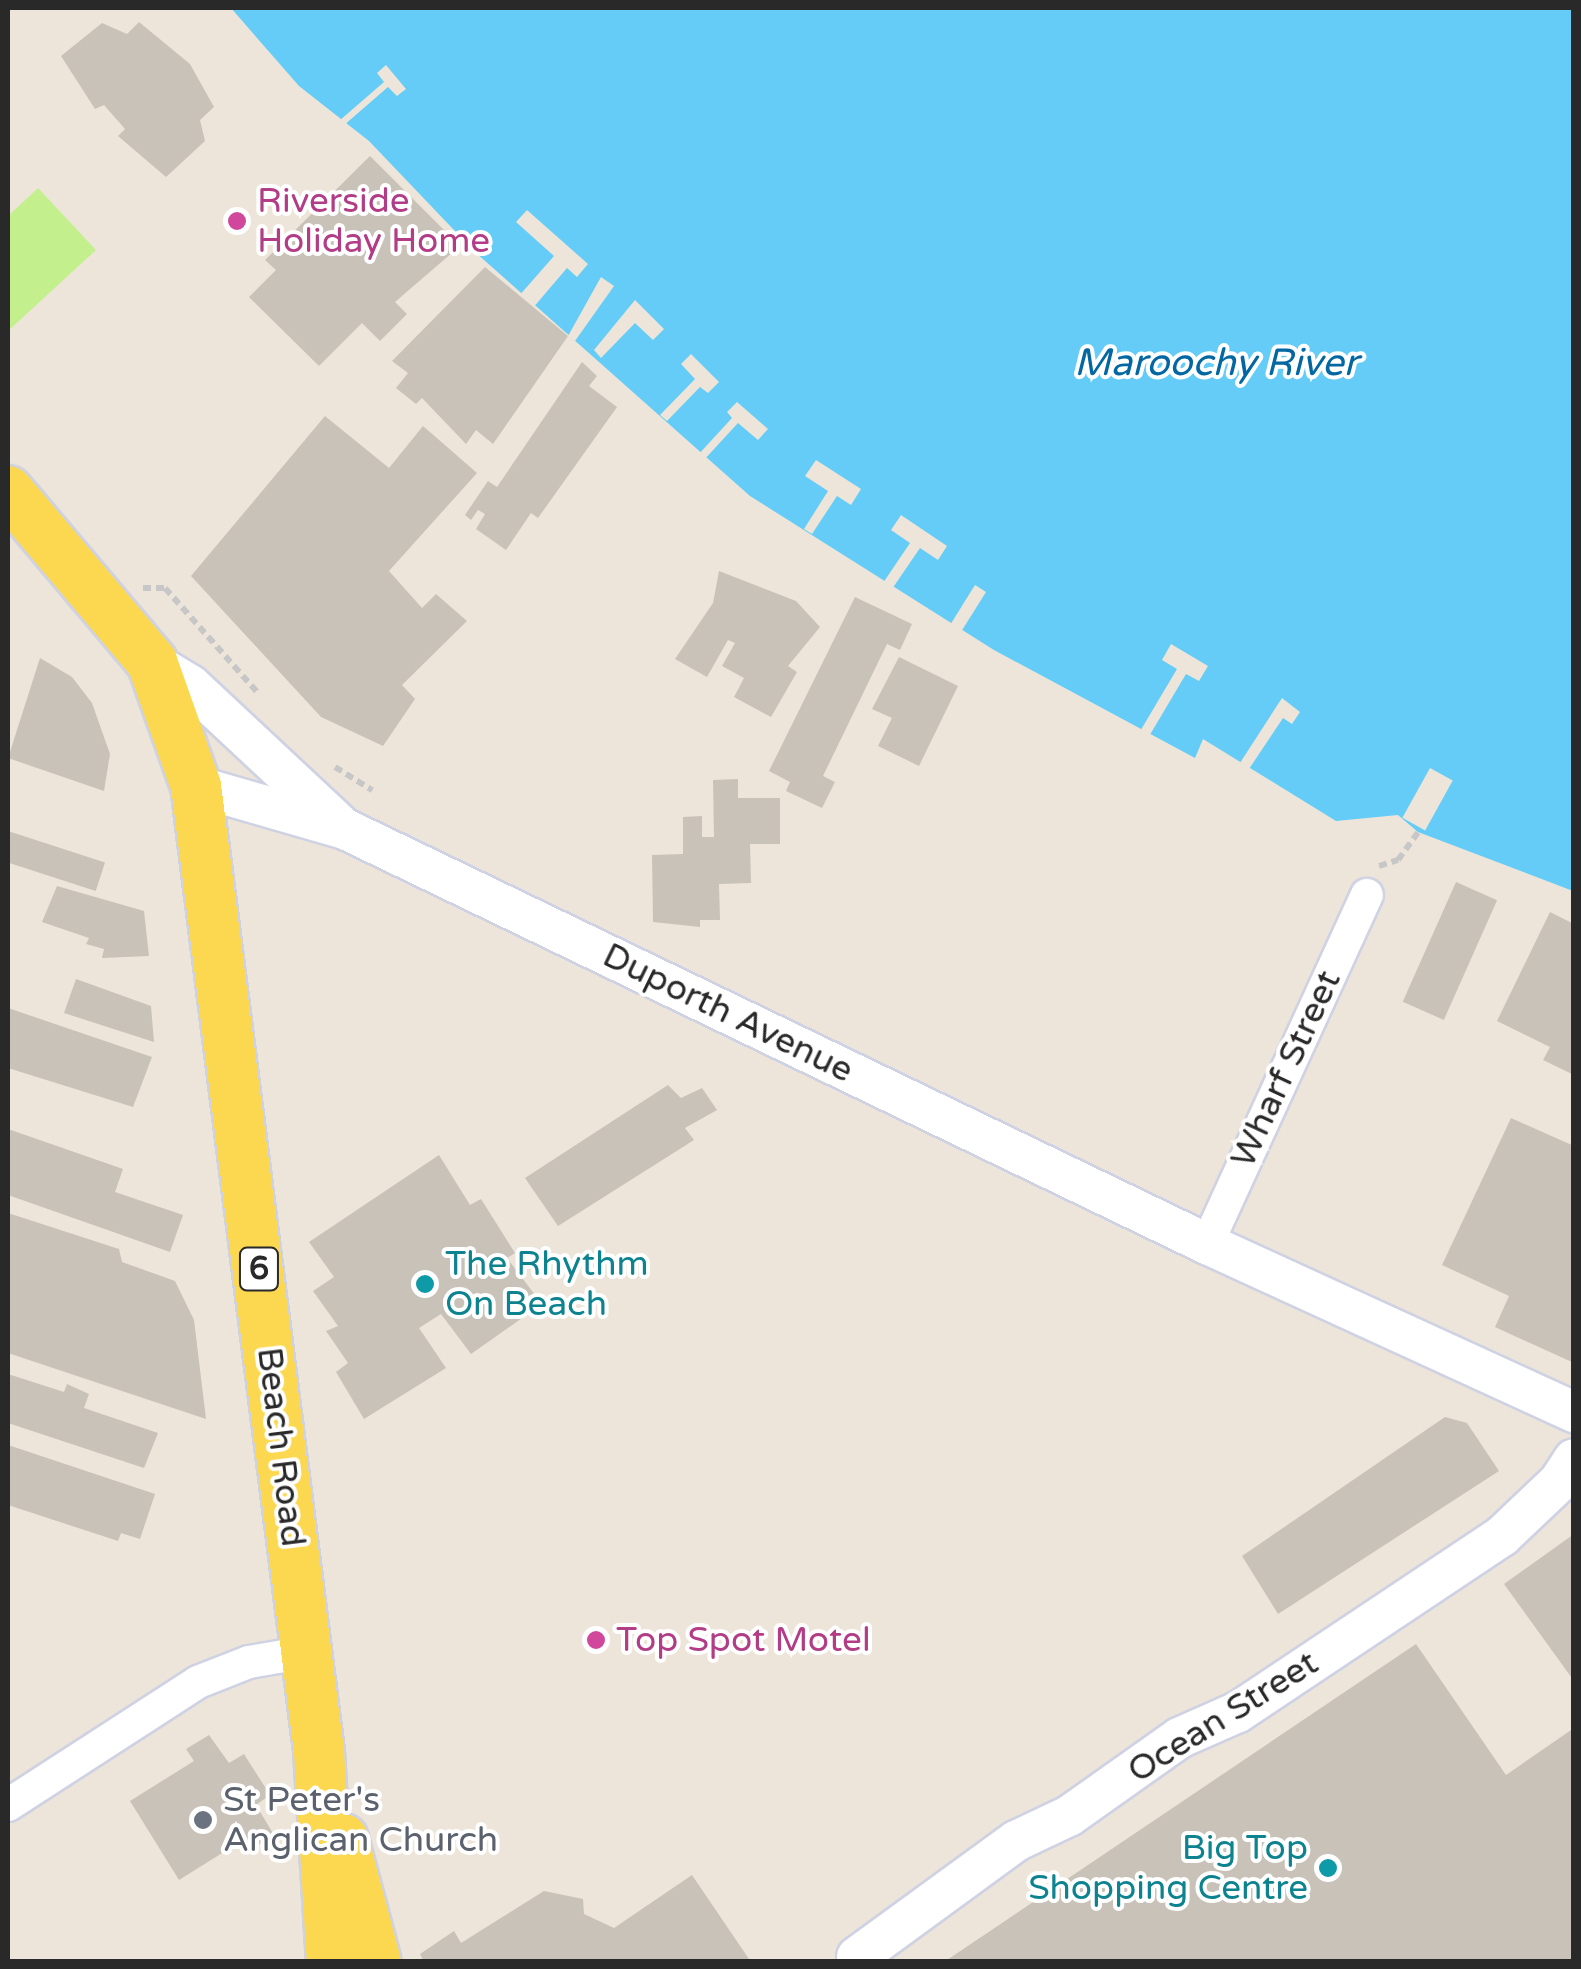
<!DOCTYPE html>
<html>
<head>
<meta charset="utf-8">
<style>
  body { margin:0 }
  #map { position:relative; width:1581px; height:1969px; overflow:hidden; background:#ede5d9; font-family:"Varela Round",sans-serif }
  div>[style] { position:absolute }
  .pitch>* { inset:0; background:#c3f08c }
  .water>* { inset:0; background:#64ccf7 }
  .pier>* { inset:0; background:#ede5d9; transform-origin:0 0 }
  .building>* { inset:0; background:#c8c2b9; transform-origin:0 0 }
  .path>* { height:6px; margin-top:-3px; transform-origin:0; background:repeating-linear-gradient(90deg,#c7c7c7 0 8px,transparent 0 13px) }
  .roads { filter:drop-shadow(2px 0 #cfd2e3) drop-shadow(-2px 0 #cfd2e3) drop-shadow(0 2px #cfd2e3) drop-shadow(0 -2px #cfd2e3) }
  .minor>* { height:32px; margin:-16px; padding:0 16px; transform-origin:16px; border-radius:16px; background:#fff }
  .tertiary>* { height:40px; margin:-20px; padding:0 20px; transform-origin:20px; border-radius:20px; background:#fff }
  .primary>* { height:50px; margin:-25px; padding:0 25px; transform-origin:25px; border-radius:25px; background:#fbd850 }
  .dots>* { width:28px; height:28px; translate:-50% -50%; box-sizing:border-box; border:5px solid #fff; border-radius:50% }
  span { translate:-50% -50%; white-space:nowrap; text-align:center; line-height:1.15; -webkit-text-stroke:8px #fff; paint-order:stroke }
  .shield-label span { padding:2px 8px; background:#fff; border:2px solid; border-radius:8px; -webkit-text-stroke-width:0 }
  .shield-label { font-size:32px; color:#292929; font-weight:700 }
  .hotel-label { font-size:35px; color:#b23c85 }
  .left { translate:0 -50%; text-align:left }
  .street-label { font-size:35px; color:#292929 }
  .culture-label { font-size:35px; color:#0d838f }
  .right { translate:-100% -50%; text-align:right }
  .worship-label { font-size:35px; color:#5b616d }
  .water-label { font-size:38px; color:#0367a2; font-style:italic }
  .frame { position:absolute; inset:0; border:10px solid #292929; pointer-events:none }
</style>
</head>
<body>
<div id="map">
  <div class="pitch">
    <i style="clip-path:polygon(38px 188px,96px 250px,8px 331px,8px 216px)"></i>
  </div>
  <div class="water">
    <i style="clip-path:polygon(231px 8px,1573px 8px,1573px 891px,1418px 832px,1398px 815px,1336px 821px,1203px 739px,1195px 758px,994px 650px,750px 496px,475px 252px,369px 141px,299px 86px)"></i>
  </div>
  <div class="pier">
    <i style="clip-path:polygon(386px 65px,406px 89px,397px 96px,388px 87px,343px 126px,339px 121px,384px 82px,377px 73px)"></i>
    <i style="clip-path:polygon(527px 210px,588px 264px,577px 277px,567px 268px,532px 309px,518px 297px,554px 256px,516px 222px)"></i>
    <i style="clip-path:polygon(601px 277px,614px 286px,575px 341px,568px 336px)"></i>
    <i style="clip-path:polygon(635px 300px,664px 329px,653px 340px,635px 323px,601px 358px,594px 350px)"></i>
    <i style="clip-path:polygon(691px 354px,719px 382px,708px 393px,700px 387px,667px 421px,660px 415px,695px 379px,681px 364px)"></i>
    <i style="clip-path:polygon(737px 402px,768px 429px,758px 440px,738px 423px,703px 461px,697px 456px,732px 418px,727px 412px)"></i>
    <i style="clip-path:polygon(816px 460px,861px 489px,851px 505px,837px 496px,812px 534px,804px 529px,828px 491px,805px 476px)"></i>
    <i style="clip-path:polygon(901px 515px,947px 546px,938px 560px,920px 548px,892px 589px,883px 583px,910px 543px,891px 530px)"></i>
    <i style="left:975px;top:585px;width:13px;height:50px;rotate:32deg"></i>
    <i style="clip-path:polygon(1171px 644px,1208px 666px,1199px 681px,1186px 674px,1148px 738px,1139px 733px,1177px 669px,1162px 660px)"></i>
    <i style="clip-path:polygon(1282px 698px,1300px 712px,1292px 724px,1283px 718px,1247px 772px,1238px 766px)"></i>
    <i style="left:1430px;top:768px;width:26px;height:57px;rotate:29deg"></i>
  </div>
  <div class="building">
    <i style="clip-path:polygon(139px 22px,190px 64px,214px 107px,200px 120px,205px 141px,166px 177px,118px 136px,125px 129px,104px 105px,95px 109px,61px 56px,102px 23px,127px 34px)"></i>
    <i style="clip-path:polygon(370px 156px,460px 246px,395px 302px,407px 314px,380px 341px,362px 323px,319px 366px,249px 297px,276px 270px,265px 260px)"></i>
    <i style="clip-path:polygon(485px 267px,568px 336px,493px 444px,476px 430px,466px 444px,422px 398px,416px 404px,396px 388px,408px 373px,392px 361px)"></i>
    <i style="clip-path:polygon(582px 362px,597px 376px,589px 386px,617px 407px,538px 518px,531px 513px,506px 550px,476px 529px,485px 514px,478px 510px,471px 520px,465px 515px,488px 481px,497px 487px)"></i>
    <i style="clip-path:polygon(325px 416px,389px 468px,423px 426px,477px 473px,389px 571px,422px 608px,436px 594px,467px 621px,402px 685px,415px 699px,383px 746px,321px 717px,191px 576px)"></i>
    <i style="clip-path:polygon(719px 571px,796px 601px,820px 627px,788px 666px,797px 672px,771px 717px,734px 697px,744px 678px,722px 666px,735px 643px,728px 640px,707px 677px,675px 659px,713px 603px)"></i>
    <i style="clip-path:polygon(855px 597px,912px 624px,900px 650px,887px 644px,823px 776px,835px 782px,822px 808px,786px 791px,790px 782px,769px 771px)"></i>
    <i style="clip-path:polygon(899px 657px,958px 686px,919px 766px,878px 746px,892px 718px,872px 709px)"></i>
    <i style="clip-path:polygon(40px 658px,72px 677px,92px 703px,110px 754px,104px 791px,8px 758px)"></i>
    <i style="clip-path:polygon(738px 779px,738px 798px,780px 798px,780px 844px,750px 844px,751px 883px,719px 884px,720px 920px,700px 920px,700px 927px,653px 922px,652px 855px,683px 854px,683px 817px,702px 816px,702px 837px,714px 837px,713px 780px)"></i>
    <i style="left:8px;top:831px;width:102px;height:30px;rotate:18deg"></i>
    <i style="left:1456px;top:882px;width:45px;height:131px;rotate:24deg"></i>
    <i style="clip-path:polygon(57px 886px,144px 911px,149px 956px,102px 958px,104px 949px,86px 944px,89px 938px,42px 922px)"></i>
    <i style="clip-path:polygon(1550px 912px,1574px 924px,1574px 1075px,1543px 1060px,1550px 1047px,1497px 1021px)"></i>
    <i style="clip-path:polygon(76px 979px,151px 1006px,154px 1042px,64px 1013px)"></i>
    <i style="clip-path:polygon(8px 1008px,152px 1057px,133px 1107px,8px 1068px)"></i>
    <i style="clip-path:polygon(668px 1085px,681px 1098px,702px 1088px,717px 1110px,685px 1128px,694px 1140px,558px 1226px,525px 1178px)"></i>
    <i style="clip-path:polygon(1511px 1118px,1574px 1146px,1574px 1363px,1495px 1327px,1509px 1296px,1442px 1265px)"></i>
    <i style="clip-path:polygon(8px 1129px,123px 1169px,115px 1192px,183px 1215px,170px 1252px,8px 1195px)"></i>
    <i style="clip-path:polygon(439px 1155px,470px 1205px,481px 1199px,515px 1253px,507px 1258px,542px 1304px,471px 1354px,441px 1314px,419px 1328px,446px 1368px,364px 1419px,336px 1372px,348px 1363px,326px 1331px,338px 1326px,313px 1291px,334px 1277px,309px 1242px)"></i>
    <i style="clip-path:polygon(8px 1213px,119px 1249px,122px 1262px,175px 1281px,194px 1320px,206px 1419px,8px 1353px)"></i>
    <i style="clip-path:polygon(8px 1374px,64px 1392px,67px 1384px,89px 1394px,84px 1408px,158px 1433px,144px 1468px,8px 1423px)"></i>
    <i style="clip-path:polygon(1445px 1417px,1467px 1423px,1499px 1471px,1278px 1614px,1242px 1556px)"></i>
    <i style="clip-path:polygon(8px 1445px,155px 1494px,140px 1539px,121px 1533px,118px 1541px,8px 1505px)"></i>
    <i style="clip-path:polygon(1574px 1534px,1574px 1681px,1504px 1584px)"></i>
    <i style="clip-path:polygon(1416px 1644px,1506px 1775px,1574px 1728px,1574px 1962px,944px 1962px)"></i>
    <i style="clip-path:polygon(209px 1735px,229px 1763px,244px 1754px,270px 1795px,256px 1805px,274px 1835px,250px 1850px,243px 1840px,179px 1880px,130px 1801px,194px 1761px,186px 1749px)"></i>
    <i style="clip-path:polygon(692px 1875px,751px 1962px,424px 1962px,420px 1954px,454px 1931px,461px 1943px,544px 1891px,583px 1899px,584px 1914px,614px 1928px)"></i>
  </div>
  <div class="path">
    <i style="left:143px;top:588px;width:22px"></i>
    <i style="left:165px;top:588px;width:140px;rotate:48.5deg"></i>
    <i style="left:335px;top:767px;width:44px;rotate:31.9deg"></i>
    <i style="left:1379px;top:866px;width:20px;rotate:-18deg"></i>
    <i style="left:1398px;top:860px;width:34px;rotate:-54deg"></i>
  </div>
  <div class="roads">
    <div class="minor">
      <i style="left:1207px;top:1244px;width:384px;rotate:-65.4deg"></i>
      <i style="left:8px;top:1805px;width:226px;rotate:-32.9deg"></i>
      <i style="left:198px;top:1682px;width:55px;rotate:-21.4deg"></i>
      <i style="left:249px;top:1662px;width:59px;rotate:-9.8deg"></i>
    </div>
    <div class="tertiary">
      <i style="left:152px;top:662px;width:44px;rotate:31.2deg"></i>
      <i style="left:190px;top:685px;width:202px;rotate:43deg"></i>
      <i style="left:196px;top:786px;width:155px;rotate:16.1deg"></i>
      <i style="left:345px;top:829px;width:957px;rotate:25.71deg"></i>
      <i style="left:1207px;top:1244px;width:404px;rotate:24.6deg"></i>
      <i style="left:857px;top:1957px;width:197px;rotate:-36.1deg"></i>
      <i style="left:1016px;top:1841px;width:59px;rotate:-25.3deg"></i>
      <i style="left:1069px;top:1816px;width:135px;rotate:-35.3deg"></i>
      <i style="left:1179px;top:1738px;width:64px;rotate:-23.8deg"></i>
      <i style="left:1238px;top:1712px;width:317px;rotate:-33.7deg"></i>
      <i style="left:1502px;top:1536px;width:79px;rotate:-43.5deg"></i>
      <i style="left:1559px;top:1482px;width:27px;rotate:-57deg"></i>
    </div>
    <div class="primary">
      <i style="left:8px;top:491px;width:224px;rotate:49.9deg"></i>
      <i style="left:152px;top:662px;width:132px;rotate:70.5deg"></i>
      <i style="left:196px;top:786px;width:974px;rotate:82.74deg"></i>
      <i style="left:319px;top:1752px;width:210px;rotate:86.5deg"></i>
      <i style="left:343px;top:1839px;width:127px;rotate:75deg"></i>
    </div>
  </div>
  <div class="dots">
    <i style="left:237px;top:221px;background:#d1479c"></i>
    <i style="left:425px;top:1284px;background:#0f9aa8"></i>
    <i style="left:596px;top:1640px;background:#d1479c"></i>
    <i style="left:203px;top:1820px;background:#6b7280"></i>
    <i style="left:1328px;top:1868px;background:#0f9aa8"></i>
  </div>
  <div class="shield-label">
    <span style="left:259px;top:1269px">6</span>
  </div>
  <div class="hotel-label">
    <span class="left" style="left:257px;top:221px">Riverside<br>Holiday Home</span>
    <span class="left" style="left:616px;top:1640px">Top Spot Motel</span>
  </div>
  <div class="street-label">
    <span style="left:728px;top:1013px;rotate:26deg">Duporth Avenue</span>
    <span style="left:1286px;top:1069px;rotate:-65deg">Wharf Street</span>
    <span style="left:281px;top:1447px;rotate:83deg">Beach Road</span>
    <span style="left:1223px;top:1717px;rotate:-32deg">Ocean Street</span>
  </div>
  <div class="culture-label">
    <span class="left" style="left:445px;top:1284px">The Rhythm<br>On Beach</span>
    <span class="right" style="left:1308px;top:1868px">Big Top<br>Shopping Centre</span>
  </div>
  <div class="worship-label">
    <span class="left" style="left:223px;top:1820px">St Peter's<br>Anglican Church</span>
  </div>
  <div class="water-label">
    <span style="left:1216px;top:364px">Maroochy River</span>
  </div>
  <div class="frame"></div>
</div>
</body>
</html>
